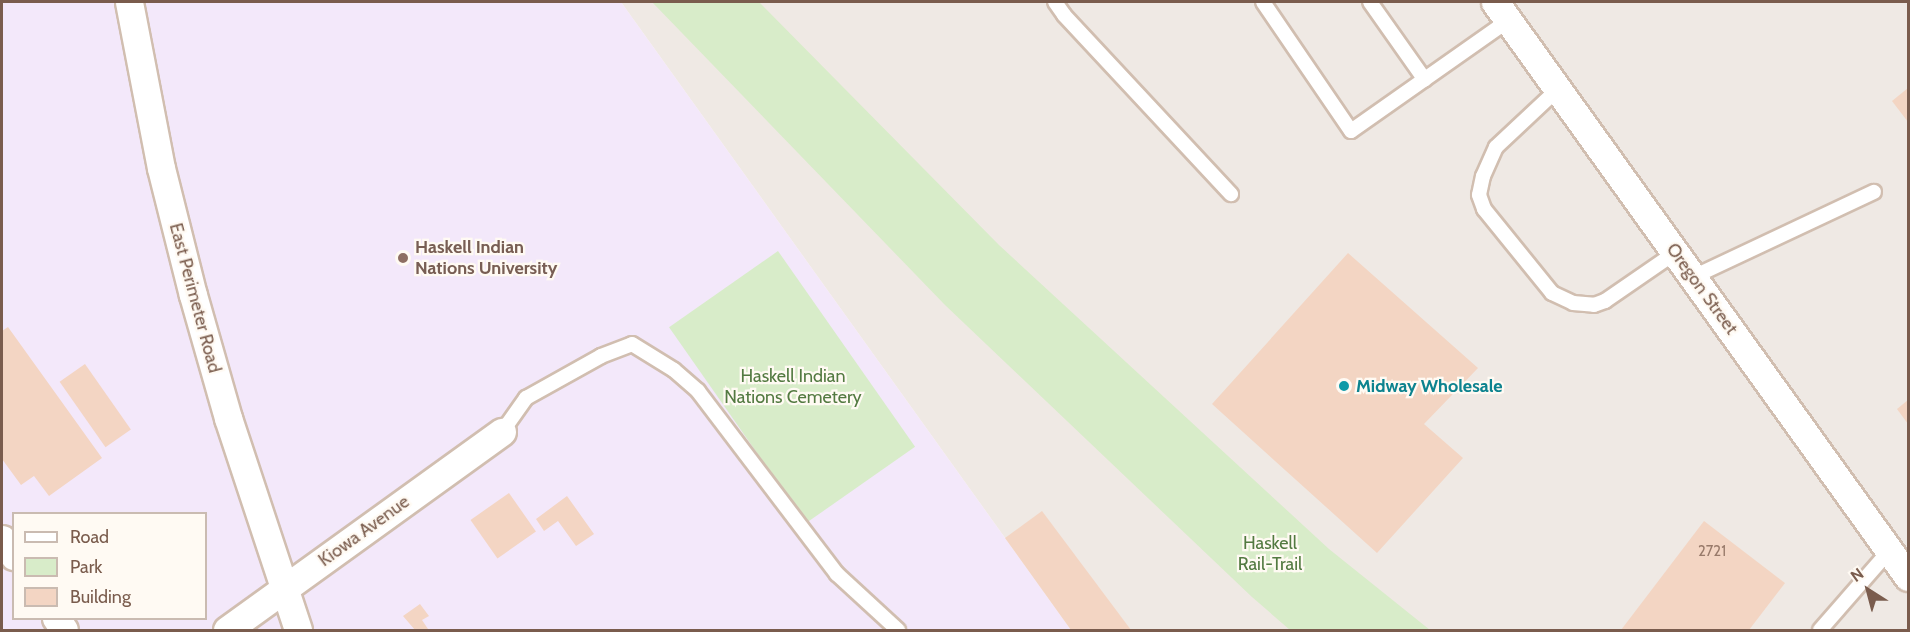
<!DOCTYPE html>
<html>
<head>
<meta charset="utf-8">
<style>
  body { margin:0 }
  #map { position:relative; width:1910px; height:632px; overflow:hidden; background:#fdf6ec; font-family:Cabin,sans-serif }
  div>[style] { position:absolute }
  .industrial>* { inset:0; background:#efe9e4 }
  .education>* { inset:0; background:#f3e8fa }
  .green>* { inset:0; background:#d8ecc9; transform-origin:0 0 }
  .building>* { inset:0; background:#f3d5c3; transform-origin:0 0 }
  .roads { filter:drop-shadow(2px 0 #d1beb0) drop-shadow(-2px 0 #d1beb0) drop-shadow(0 2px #d1beb0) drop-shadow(0 -2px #d1beb0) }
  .lane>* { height:14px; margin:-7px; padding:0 7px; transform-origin:7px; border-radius:7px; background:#fff }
  .street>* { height:27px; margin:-13.5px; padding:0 13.5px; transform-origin:13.5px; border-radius:13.5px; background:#fff }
  .dots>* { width:16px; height:16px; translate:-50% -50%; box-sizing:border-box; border:3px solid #fffaf3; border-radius:50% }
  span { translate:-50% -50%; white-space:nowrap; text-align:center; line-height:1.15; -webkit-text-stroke:4.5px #fffaf3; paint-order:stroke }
  .number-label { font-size:15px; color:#987a6a }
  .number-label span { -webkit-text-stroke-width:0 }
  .education-label { font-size:18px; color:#785e54; font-weight:700 }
  .left { translate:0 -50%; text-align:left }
  .street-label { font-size:18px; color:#7a5c4d }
  .park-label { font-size:18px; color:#537a41 }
  .culture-label { font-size:18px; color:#0d838f; font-weight:700 }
  .frame { position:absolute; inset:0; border:3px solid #7a5c4d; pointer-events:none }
  .legend { position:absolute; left:12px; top:512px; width:195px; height:108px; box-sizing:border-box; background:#fffaf3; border:2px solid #cabbb1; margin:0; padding:8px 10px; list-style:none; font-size:18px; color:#7a5c4d }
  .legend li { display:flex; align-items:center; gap:12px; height:30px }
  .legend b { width:30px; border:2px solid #cabbb1 }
  .north { position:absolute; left:1838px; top:560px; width:60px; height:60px; -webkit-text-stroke:4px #fffaf3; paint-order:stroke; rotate:324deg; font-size:16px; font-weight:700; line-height:24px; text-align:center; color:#7a5c4d }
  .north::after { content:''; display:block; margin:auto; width:21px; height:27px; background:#7a5c4d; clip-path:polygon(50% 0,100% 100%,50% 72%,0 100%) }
</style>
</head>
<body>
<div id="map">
  <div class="industrial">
    <i style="clip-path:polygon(621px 2px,1908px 2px,1908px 630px,1071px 630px)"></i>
  </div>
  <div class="education">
    <i style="clip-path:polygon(evenodd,2px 2px,621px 2px,1071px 630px,2px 630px,2px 2px,14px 514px,206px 514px,206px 618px,14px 618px,14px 514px)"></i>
  </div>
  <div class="green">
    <i style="clip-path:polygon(652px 2px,759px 2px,999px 245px,1329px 549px,1430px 630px,1290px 630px,1252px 597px,945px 305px)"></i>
    <i style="left:778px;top:251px;width:239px;height:133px;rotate:55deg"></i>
  </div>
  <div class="building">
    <i style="clip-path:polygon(1908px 88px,1908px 122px,1892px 101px)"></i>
    <i style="clip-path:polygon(1348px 253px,1478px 368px,1424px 424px,1463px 458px,1377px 553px,1212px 404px)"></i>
    <i style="clip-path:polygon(8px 327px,102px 458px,49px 496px,34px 476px,21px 485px,2px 459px,2px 331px)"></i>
    <i style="left:85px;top:364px;width:80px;height:31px;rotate:55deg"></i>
    <i style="clip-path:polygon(1908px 400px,1908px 424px,1897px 409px)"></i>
    <i style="left:509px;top:493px;width:47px;height:47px;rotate:55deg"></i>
    <i style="clip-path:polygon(567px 496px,594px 534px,576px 546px,558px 521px,544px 531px,536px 519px)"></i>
    <i style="clip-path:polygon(1042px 511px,1131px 630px,1071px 630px,1005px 538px)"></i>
    <i style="clip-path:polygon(1704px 521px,1785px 583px,1749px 630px,1621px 630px)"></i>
    <i style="clip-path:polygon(420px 604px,429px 616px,422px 620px,428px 629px,425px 630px,415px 630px,403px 616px)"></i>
  </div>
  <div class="roads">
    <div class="lane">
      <i style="left:1055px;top:2px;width:16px;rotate:55deg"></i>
      <i style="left:1064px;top:15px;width:245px;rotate:47deg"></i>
      <i style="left:1263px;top:2px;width:156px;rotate:55.7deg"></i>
      <i style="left:1351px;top:131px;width:193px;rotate:-35.1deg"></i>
      <i style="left:1370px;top:2px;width:95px;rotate:54.8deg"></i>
      <i style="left:1558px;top:89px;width:85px;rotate:136.9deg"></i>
      <i style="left:1496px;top:147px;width:32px;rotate:114deg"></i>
      <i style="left:1483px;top:176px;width:19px;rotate:102deg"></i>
      <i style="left:1479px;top:195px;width:15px;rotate:70deg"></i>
      <i style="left:1484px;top:209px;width:108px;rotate:51deg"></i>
      <i style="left:1552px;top:293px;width:23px;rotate:25deg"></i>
      <i style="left:1573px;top:303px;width:21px;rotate:5deg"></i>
      <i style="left:1594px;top:305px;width:12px;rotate:-20deg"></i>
      <i style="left:1605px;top:301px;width:86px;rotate:-34.6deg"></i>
      <i style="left:1693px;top:277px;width:200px;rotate:-25.2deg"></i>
      <i style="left:502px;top:432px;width:42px;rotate:-54.8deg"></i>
      <i style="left:526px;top:398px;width:86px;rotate:-29.2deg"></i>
      <i style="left:601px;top:356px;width:33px;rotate:-21deg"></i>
      <i style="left:632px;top:344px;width:49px;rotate:31.8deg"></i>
      <i style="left:674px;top:370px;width:32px;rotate:41deg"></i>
      <i style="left:698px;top:391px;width:230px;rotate:52.8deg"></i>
      <i style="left:837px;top:574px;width:83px;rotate:42.6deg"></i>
      <i style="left:1820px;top:630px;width:106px;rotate:-48.8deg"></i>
    </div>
    <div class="street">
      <i style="left:129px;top:2px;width:169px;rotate:79.1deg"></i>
      <i style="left:161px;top:168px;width:131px;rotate:75.9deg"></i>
      <i style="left:193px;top:295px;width:128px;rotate:74.1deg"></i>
      <i style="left:228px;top:418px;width:223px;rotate:71.7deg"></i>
      <i style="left:1495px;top:2px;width:708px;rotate:54.31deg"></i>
      <i style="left:2px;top:539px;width:21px;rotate:55deg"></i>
      <i style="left:56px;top:618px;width:14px;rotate:56deg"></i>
      <i style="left:227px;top:630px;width:339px;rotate:-35.8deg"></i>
    </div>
  </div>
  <div class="dots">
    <i style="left:403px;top:258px;background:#8d6e63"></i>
    <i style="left:1344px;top:386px;background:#0f9aa8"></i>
  </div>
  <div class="number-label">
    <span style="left:1712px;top:552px">2721</span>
  </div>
  <div class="education-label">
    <span class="left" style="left:415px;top:258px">Haskell Indian<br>Nations University</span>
  </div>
  <div class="street-label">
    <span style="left:1702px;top:289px;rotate:54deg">Oregon Street</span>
    <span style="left:195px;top:298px;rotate:75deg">East Perimeter Road</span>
    <span style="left:364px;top:531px;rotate:-36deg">Kiowa Avenue</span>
  </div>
  <div class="park-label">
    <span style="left:793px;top:387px">Haskell Indian<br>Nations Cemetery</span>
    <span style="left:1270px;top:554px">Haskell<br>Rail-Trail</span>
  </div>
  <div class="culture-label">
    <span class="left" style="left:1356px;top:386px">Midway Wholesale</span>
  </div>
  <div class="frame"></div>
  <ul class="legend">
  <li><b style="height:8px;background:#fff"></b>Road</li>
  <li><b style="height:16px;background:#d8ecc9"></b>Park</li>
  <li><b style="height:16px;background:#f3d5c3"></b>Building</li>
  </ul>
  <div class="north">N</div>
</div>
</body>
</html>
